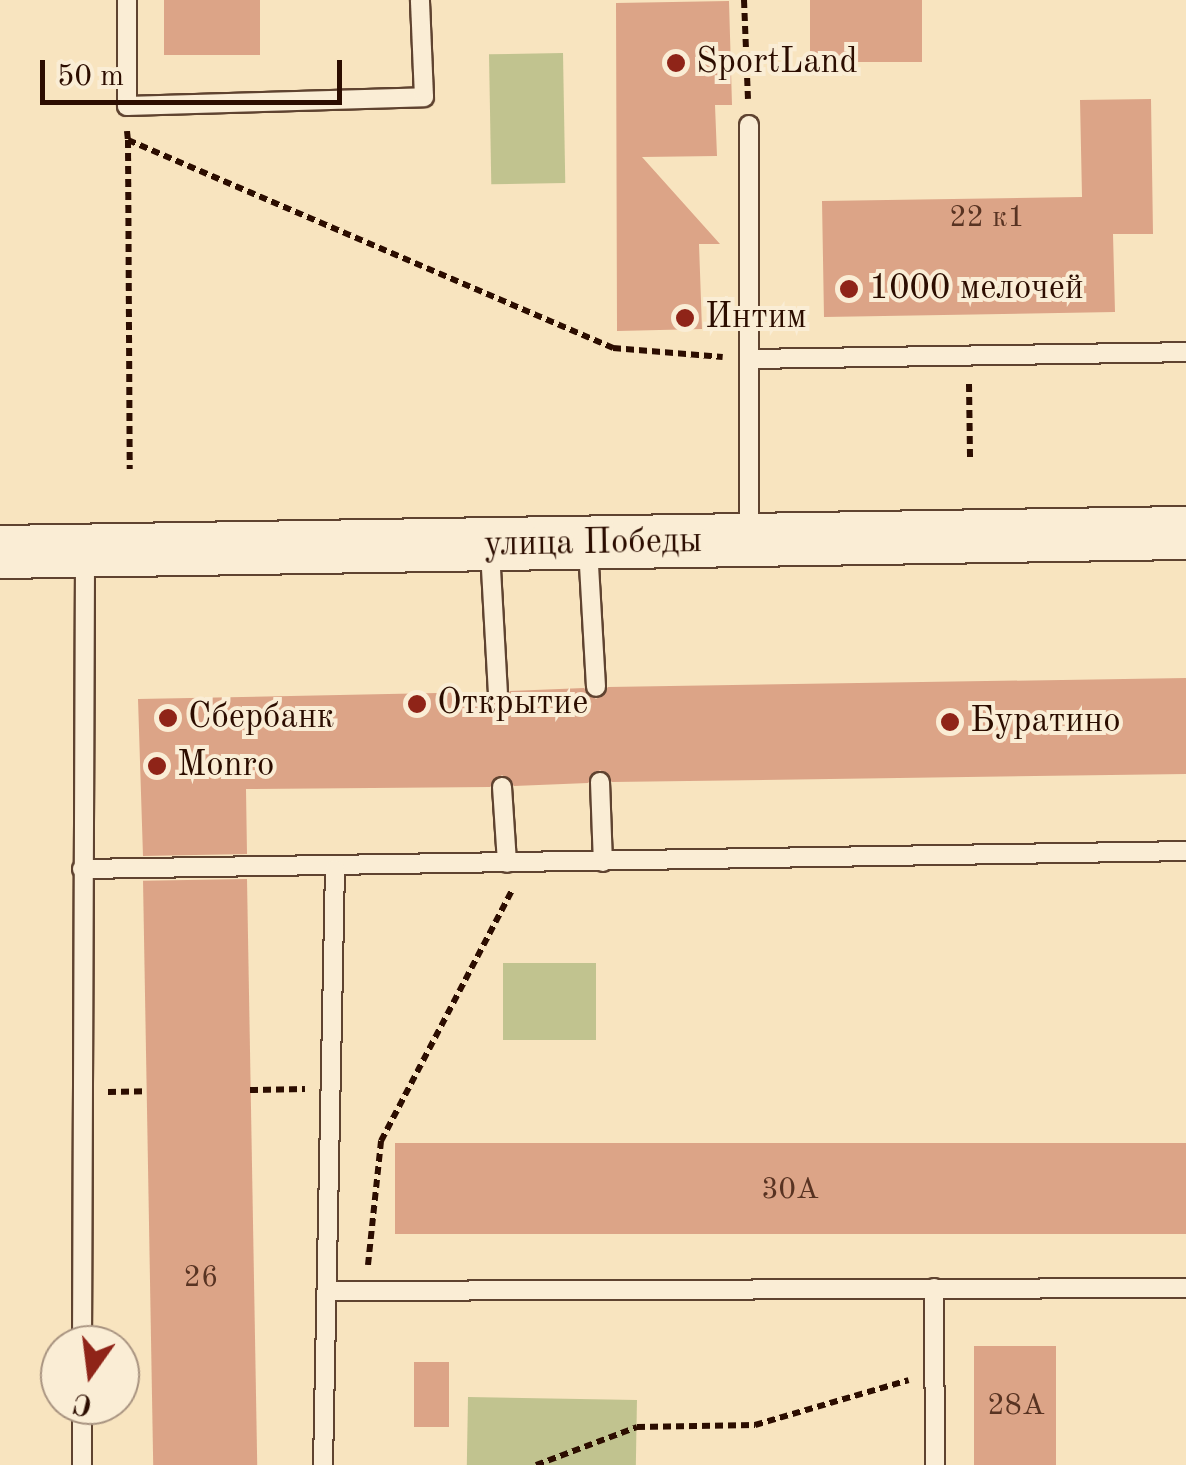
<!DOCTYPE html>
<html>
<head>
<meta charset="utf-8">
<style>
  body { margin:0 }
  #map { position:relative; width:1186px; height:1465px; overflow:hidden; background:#f8e4bf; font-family:"Old Standard TT",serif }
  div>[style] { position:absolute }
  .green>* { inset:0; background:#c1c38f; transform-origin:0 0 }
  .building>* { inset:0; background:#dca487; transform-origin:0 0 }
  .path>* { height:6px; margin-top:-3px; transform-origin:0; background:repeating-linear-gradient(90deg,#2c0d00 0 8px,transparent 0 13px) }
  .roads { filter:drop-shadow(2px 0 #5f4330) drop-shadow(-2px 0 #5f4330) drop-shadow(0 2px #5f4330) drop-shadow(0 -2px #5f4330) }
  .lane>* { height:18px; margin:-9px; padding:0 9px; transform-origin:9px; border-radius:9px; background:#faedd5 }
  .secondary>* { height:52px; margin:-26px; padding:0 26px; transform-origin:26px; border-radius:26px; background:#faedd5 }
  .dots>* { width:28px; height:28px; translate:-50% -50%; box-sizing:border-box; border:5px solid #faedd5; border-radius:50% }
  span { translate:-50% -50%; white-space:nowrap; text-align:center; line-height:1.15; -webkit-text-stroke:8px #faedd5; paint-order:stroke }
  .number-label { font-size:30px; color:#583322 }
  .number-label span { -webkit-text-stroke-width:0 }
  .poi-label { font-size:35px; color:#2c0d00 }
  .left { translate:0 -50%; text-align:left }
  .street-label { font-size:35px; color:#2c0d00 }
  .north { position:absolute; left:40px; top:1325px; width:100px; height:100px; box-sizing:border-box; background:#faedd5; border:2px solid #a89380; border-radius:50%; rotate:194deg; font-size:28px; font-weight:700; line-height:40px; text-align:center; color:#2c0d00 }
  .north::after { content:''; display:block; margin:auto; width:35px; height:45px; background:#8f2418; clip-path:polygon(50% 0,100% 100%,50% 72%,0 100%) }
  .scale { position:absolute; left:40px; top:60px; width:302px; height:45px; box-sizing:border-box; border:5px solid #2c0d00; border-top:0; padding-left:12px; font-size:30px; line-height:35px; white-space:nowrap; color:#2c0d00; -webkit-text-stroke:8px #faedd5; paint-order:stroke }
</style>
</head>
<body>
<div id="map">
  <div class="green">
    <i style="left:563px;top:53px;width:130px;height:74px;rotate:89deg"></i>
    <i style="left:503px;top:963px;width:93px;height:77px"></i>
    <i style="left:468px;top:1397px;width:169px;height:68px;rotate:1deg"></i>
  </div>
  <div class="building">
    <i style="left:164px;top:0;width:96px;height:55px"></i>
    <i style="left:810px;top:0;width:112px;height:62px"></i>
    <i style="clip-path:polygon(729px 1px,732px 105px,715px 105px,717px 156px,642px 157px,720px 244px,699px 244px,702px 329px,617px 331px,616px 3px)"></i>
    <i style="clip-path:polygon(1151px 99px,1153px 234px,1113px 234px,1115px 312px,824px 317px,822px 201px,1082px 197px,1080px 100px)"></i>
    <i style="clip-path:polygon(1186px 678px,1186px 774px,612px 782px,600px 770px,588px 783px,514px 786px,502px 775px,490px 787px,246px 789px,247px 854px,143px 856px,138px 699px,486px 692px,498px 704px,510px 691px,584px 688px,596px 699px,608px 687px)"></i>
    <i style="left:247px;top:879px;width:586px;height:104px;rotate:89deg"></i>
    <i style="left:1186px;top:1143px;width:91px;height:791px;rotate:90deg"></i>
    <i style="left:974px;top:1346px;width:82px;height:119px"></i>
    <i style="left:414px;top:1362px;width:35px;height:65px"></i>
  </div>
  <div class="path">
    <i style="left:744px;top:0;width:99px;rotate:87.7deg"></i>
    <i style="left:127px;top:131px;width:9px;rotate:84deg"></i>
    <i style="left:128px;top:140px;width:528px;rotate:23.21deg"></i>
    <i style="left:613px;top:348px;width:110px;rotate:4.7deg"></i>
    <i style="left:128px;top:140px;width:329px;rotate:89.7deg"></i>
    <i style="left:969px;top:384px;width:74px;rotate:89.2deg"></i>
    <i style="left:250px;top:1090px;width:55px;rotate:-1deg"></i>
    <i style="left:108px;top:1092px;width:39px;rotate:-1deg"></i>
    <i style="left:368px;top:1265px;width:125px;rotate:-84deg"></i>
    <i style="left:381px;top:1141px;width:283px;rotate:-62.4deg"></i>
    <i style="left:536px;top:1465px;width:108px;rotate:-20.6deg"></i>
    <i style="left:637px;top:1427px;width:118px;rotate:-1deg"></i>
    <i style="left:755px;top:1425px;width:160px;rotate:-16.3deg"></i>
  </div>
  <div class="roads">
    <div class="lane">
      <i style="left:127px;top:0;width:106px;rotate:90deg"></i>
      <i style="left:127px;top:106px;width:297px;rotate:-1.7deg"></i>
      <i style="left:424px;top:97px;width:97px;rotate:-92.4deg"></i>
      <i style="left:749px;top:359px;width:437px;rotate:-0.9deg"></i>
      <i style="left:749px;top:537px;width:412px;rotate:-90deg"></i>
      <i style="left:588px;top:548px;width:139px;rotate:86.7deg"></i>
      <i style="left:490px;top:551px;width:141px;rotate:86.8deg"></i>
      <i style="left:600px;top:782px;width:80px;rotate:87.9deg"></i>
      <i style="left:502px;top:787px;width:76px;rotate:86.2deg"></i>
      <i style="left:82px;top:869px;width:1104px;rotate:-0.93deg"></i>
      <i style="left:934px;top:1288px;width:177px;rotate:89.7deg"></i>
      <i style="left:327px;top:1291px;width:859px;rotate:-0.2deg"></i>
      <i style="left:82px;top:1345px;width:789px;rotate:-89.78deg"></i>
      <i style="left:82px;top:1405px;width:60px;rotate:90deg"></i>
      <i style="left:323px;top:1465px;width:596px;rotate:-88.85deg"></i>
    </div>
    <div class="secondary">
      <i style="left:0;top:552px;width:1186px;rotate:-0.92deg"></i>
    </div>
  </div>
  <div class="dots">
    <i style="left:676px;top:63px;background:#8f2418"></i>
    <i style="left:849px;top:289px;background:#8f2418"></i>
    <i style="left:685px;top:318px;background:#8f2418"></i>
    <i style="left:417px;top:704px;background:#8f2418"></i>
    <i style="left:168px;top:718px;background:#8f2418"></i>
    <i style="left:950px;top:722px;background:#8f2418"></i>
    <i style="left:157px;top:766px;background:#8f2418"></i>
  </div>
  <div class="number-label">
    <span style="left:987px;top:218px">22 к1</span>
    <span style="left:790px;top:1190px">30А</span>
    <span style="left:201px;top:1278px">26</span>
    <span style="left:1016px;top:1406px">28А</span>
  </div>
  <div class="poi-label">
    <span class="left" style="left:696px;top:63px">SportLand</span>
    <span class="left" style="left:869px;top:289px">1000 мелочей</span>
    <span class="left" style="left:705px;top:318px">Интим</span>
    <span class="left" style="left:437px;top:704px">Открытие</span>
    <span class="left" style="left:188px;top:718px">Сбербанк</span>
    <span class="left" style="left:970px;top:722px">Буратино</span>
    <span class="left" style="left:177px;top:766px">Monro</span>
  </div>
  <div class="street-label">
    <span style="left:593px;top:544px;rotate:-1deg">улица Победы</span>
  </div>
  <div class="north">С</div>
  <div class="scale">50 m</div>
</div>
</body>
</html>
